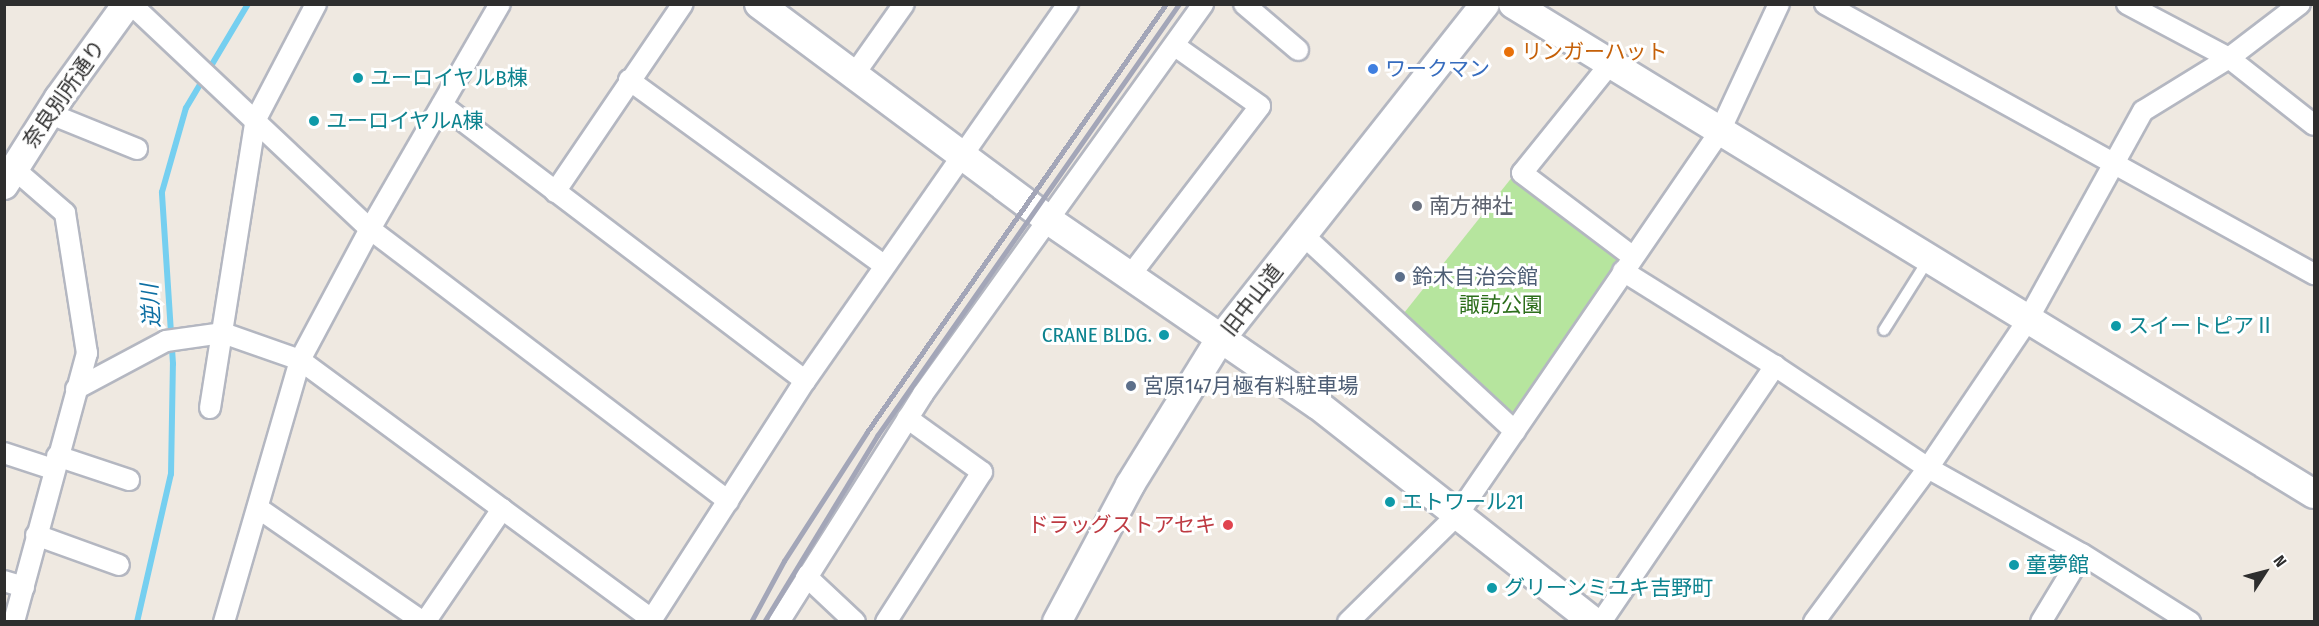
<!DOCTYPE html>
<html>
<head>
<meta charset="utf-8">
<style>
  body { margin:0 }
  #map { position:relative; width:2319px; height:626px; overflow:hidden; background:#efe9e1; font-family:"Fira Sans Condensed","Noto Sans JP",sans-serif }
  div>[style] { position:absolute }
  .green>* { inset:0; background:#b6e59e }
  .stream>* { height:6px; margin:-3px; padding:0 3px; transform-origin:3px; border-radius:3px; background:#75cff0 }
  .roads { filter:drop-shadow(2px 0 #b4b7c1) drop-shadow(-2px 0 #b4b7c1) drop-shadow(0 2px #b4b7c1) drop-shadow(0 -2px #b4b7c1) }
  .lane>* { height:10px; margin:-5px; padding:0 5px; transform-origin:5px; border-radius:5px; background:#fff }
  .street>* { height:20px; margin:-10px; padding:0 10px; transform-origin:10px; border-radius:10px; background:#fff }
  .secondary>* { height:28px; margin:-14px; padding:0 14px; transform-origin:14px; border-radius:14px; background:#fff }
  .rail>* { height:4.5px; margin:-2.25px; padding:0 2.25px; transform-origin:2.25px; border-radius:2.25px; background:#a3a6b8 }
  .dots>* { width:16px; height:16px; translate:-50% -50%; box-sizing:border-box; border:3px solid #fff; border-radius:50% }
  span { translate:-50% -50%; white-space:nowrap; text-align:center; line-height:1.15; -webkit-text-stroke:6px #fff; paint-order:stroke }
  .food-label { font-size:21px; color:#c56008 }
  .left { translate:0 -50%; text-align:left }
  .shop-label { font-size:21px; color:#366cbe }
  .culture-label { font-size:21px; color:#0d838f }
  .right { translate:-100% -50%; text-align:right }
  .street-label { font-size:21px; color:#2e2e2e }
  .worship-label { font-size:21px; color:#5b616d }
  .service-label { font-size:21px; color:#4e5e75 }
  .park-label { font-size:21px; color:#2c6e1b }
  .health-label { font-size:21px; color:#be3a42 }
  .water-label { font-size:22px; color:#0d6fa3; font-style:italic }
  .frame { position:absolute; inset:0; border:6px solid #2e2e2e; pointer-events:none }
  .north { position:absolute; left:2235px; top:542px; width:60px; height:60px; -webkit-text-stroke:4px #fff; paint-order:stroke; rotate:54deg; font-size:16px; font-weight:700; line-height:24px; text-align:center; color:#2e2e2e }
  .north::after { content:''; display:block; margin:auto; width:21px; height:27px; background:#2e2e2e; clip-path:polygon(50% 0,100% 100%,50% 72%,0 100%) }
</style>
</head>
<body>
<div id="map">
  <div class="green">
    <i style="clip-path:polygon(1513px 176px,1618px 259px,1514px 416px,1404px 313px)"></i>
  </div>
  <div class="stream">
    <i style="left:137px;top:622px;width:152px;rotate:-77.1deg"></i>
    <i style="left:171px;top:474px;width:110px;rotate:-89deg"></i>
    <i style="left:173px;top:364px;width:172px;rotate:-93.7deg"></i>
    <i style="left:162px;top:192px;width:87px;rotate:-74.1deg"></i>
    <i style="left:186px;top:108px;width:121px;rotate:-59.2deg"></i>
  </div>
  <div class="roads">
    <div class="lane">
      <i style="left:1884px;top:330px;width:83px;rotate:-57.8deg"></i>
    </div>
    <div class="street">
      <i style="left:131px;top:4px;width:328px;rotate:43.3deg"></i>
      <i style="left:370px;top:229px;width:450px;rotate:37.2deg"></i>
      <i style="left:1244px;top:4px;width:71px;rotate:40.4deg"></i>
      <i style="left:1825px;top:4px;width:559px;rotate:28.91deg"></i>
      <i style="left:2127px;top:4px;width:115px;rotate:27.9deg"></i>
      <i style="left:2229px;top:58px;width:108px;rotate:38.2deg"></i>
      <i style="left:1610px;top:64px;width:140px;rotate:128.9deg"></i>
      <i style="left:1522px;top:173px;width:139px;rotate:37.1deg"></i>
      <i style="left:853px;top:76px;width:88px;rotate:-54.7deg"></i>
      <i style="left:629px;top:80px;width:316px;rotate:36deg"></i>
      <i style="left:442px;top:105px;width:456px;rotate:37.2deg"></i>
      <i style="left:48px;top:113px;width:96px;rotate:22deg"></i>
      <i style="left:13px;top:168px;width:69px;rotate:40.9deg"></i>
      <i style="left:65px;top:213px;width:142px;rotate:81.1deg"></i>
      <i style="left:87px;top:353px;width:279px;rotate:105.2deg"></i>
      <i style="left:555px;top:192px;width:227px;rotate:-55.8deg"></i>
      <i style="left:1303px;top:235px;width:289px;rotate:42.8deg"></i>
      <i style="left:1623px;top:271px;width:179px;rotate:32deg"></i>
      <i style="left:1775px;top:366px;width:184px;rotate:33.7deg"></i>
      <i style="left:1928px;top:468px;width:176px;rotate:29.2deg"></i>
      <i style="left:2082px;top:554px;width:128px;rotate:32.2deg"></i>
      <i style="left:1129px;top:277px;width:215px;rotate:-52.5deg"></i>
      <i style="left:1260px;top:106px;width:105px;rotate:-144.7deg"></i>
      <i style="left:76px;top:389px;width:102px;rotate:-28.1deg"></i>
      <i style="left:166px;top:341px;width:58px;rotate:-8deg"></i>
      <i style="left:223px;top:333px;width:82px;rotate:19.3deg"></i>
      <i style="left:300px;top:360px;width:436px;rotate:36.4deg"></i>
      <i style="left:210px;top:408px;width:293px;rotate:-81deg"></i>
      <i style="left:256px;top:119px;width:130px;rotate:-62.4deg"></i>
      <i style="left:4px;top:453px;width:52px;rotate:18.1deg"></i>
      <i style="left:57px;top:456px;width:76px;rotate:18.4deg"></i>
      <i style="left:258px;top:508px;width:201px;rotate:34.6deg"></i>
      <i style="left:36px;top:535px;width:88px;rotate:19.9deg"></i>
      <i style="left:806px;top:576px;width:67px;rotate:43.2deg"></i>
      <i style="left:4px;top:581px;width:21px;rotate:17deg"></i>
      <i style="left:224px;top:622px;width:273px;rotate:-73.8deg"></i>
      <i style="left:300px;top:360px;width:149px;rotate:-61.9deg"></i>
      <i style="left:370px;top:229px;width:260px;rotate:-60deg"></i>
      <i style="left:425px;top:622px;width:137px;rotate:-55.7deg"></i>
      <i style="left:650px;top:622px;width:287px;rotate:-57.3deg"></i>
      <i style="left:805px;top:381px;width:460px;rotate:-55.1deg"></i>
      <i style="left:779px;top:622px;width:270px;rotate:-57.7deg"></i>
      <i style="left:923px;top:394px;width:480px;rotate:-54.3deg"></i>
      <i style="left:886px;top:622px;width:178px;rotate:-57.4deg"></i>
      <i style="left:982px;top:472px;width:92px;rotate:-144.2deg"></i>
      <i style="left:1348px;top:622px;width:154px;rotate:-44.5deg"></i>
      <i style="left:1458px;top:514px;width:464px;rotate:-55.6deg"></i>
      <i style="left:1720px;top:131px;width:140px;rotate:-65.1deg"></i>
      <i style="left:1601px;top:622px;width:310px;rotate:-55.8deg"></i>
      <i style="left:1814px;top:622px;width:192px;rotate:-53.5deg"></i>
      <i style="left:1928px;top:468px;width:177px;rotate:-56deg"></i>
      <i style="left:2027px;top:321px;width:240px;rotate:-61.1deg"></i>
      <i style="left:2143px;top:111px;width:101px;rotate:-31.6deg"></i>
      <i style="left:2229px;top:58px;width:89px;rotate:-37.3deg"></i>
      <i style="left:2041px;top:622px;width:79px;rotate:-58.9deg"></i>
    </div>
    <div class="secondary">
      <i style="left:759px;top:4px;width:359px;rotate:36.7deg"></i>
      <i style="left:1047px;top:219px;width:329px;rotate:34.5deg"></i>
      <i style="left:1318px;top:405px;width:351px;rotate:38.2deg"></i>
      <i style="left:1513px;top:4px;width:939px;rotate:31.46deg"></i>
      <i style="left:4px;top:185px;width:103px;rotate:-57.7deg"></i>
      <i style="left:59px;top:98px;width:116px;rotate:-54.1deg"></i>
      <i style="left:1057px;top:622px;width:155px;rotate:-61.9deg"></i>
      <i style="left:1130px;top:485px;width:169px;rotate:-58.3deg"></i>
      <i style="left:1219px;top:341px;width:429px;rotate:-51.7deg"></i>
    </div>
  </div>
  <div class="rail">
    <i style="left:751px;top:622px;width:69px;rotate:-61.6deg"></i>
    <i style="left:784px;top:561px;width:153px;rotate:-57.2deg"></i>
    <i style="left:867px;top:432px;width:522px;rotate:-55.06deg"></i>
    <i style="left:764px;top:622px;width:218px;rotate:-58.7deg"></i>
    <i style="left:877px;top:436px;width:527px;rotate:-55.04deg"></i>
  </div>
  <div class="dots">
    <i style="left:1509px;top:52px;background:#e8710a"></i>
    <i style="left:1373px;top:69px;background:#3f7fe0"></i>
    <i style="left:358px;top:78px;background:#0f9aa8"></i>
    <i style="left:314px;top:121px;background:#0f9aa8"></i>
    <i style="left:1417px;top:206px;background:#6b7280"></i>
    <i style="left:1400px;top:277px;background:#5c6f8a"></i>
    <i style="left:2116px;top:326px;background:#0f9aa8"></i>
    <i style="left:1164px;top:335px;background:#0f9aa8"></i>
    <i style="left:1131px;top:386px;background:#5c6f8a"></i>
    <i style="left:1390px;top:502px;background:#0f9aa8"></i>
    <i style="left:1228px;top:525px;background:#e0444e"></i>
    <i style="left:2014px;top:565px;background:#0f9aa8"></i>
    <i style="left:1492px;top:588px;background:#0f9aa8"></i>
  </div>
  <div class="food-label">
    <span class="left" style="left:1521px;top:52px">リンガーハット</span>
  </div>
  <div class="shop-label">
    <span class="left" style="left:1385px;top:69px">ワークマン</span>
  </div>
  <div class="culture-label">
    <span class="left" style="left:370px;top:78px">ユーロイヤルB棟</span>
    <span class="left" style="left:326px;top:121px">ユーロイヤルA棟</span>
    <span class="left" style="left:2128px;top:326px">スイートピアⅡ</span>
    <span class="right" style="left:1152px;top:335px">CRANE BLDG.</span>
    <span class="left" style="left:1402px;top:502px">エトワール21</span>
    <span class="left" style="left:2026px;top:565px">童夢館</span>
    <span class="left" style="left:1504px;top:588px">グリーンミユキ吉野町</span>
  </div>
  <div class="street-label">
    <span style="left:64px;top:94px;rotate:-55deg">奈良別所通り</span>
    <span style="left:1252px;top:300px;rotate:-52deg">旧中山道</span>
  </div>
  <div class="worship-label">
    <span class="left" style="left:1429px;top:206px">南方神社</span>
  </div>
  <div class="service-label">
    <span class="left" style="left:1412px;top:277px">鈴木自治会館</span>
    <span class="left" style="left:1143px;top:386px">宮原147月極有料駐車場</span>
  </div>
  <div class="park-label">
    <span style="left:1501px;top:305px">諏訪公園</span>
  </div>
  <div class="health-label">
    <span class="right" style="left:1216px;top:525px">ドラッグストアセキ</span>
  </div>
  <div class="water-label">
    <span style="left:151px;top:306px;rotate:-94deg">逆川</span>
  </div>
  <div class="frame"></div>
  <div class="north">N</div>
</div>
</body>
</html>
